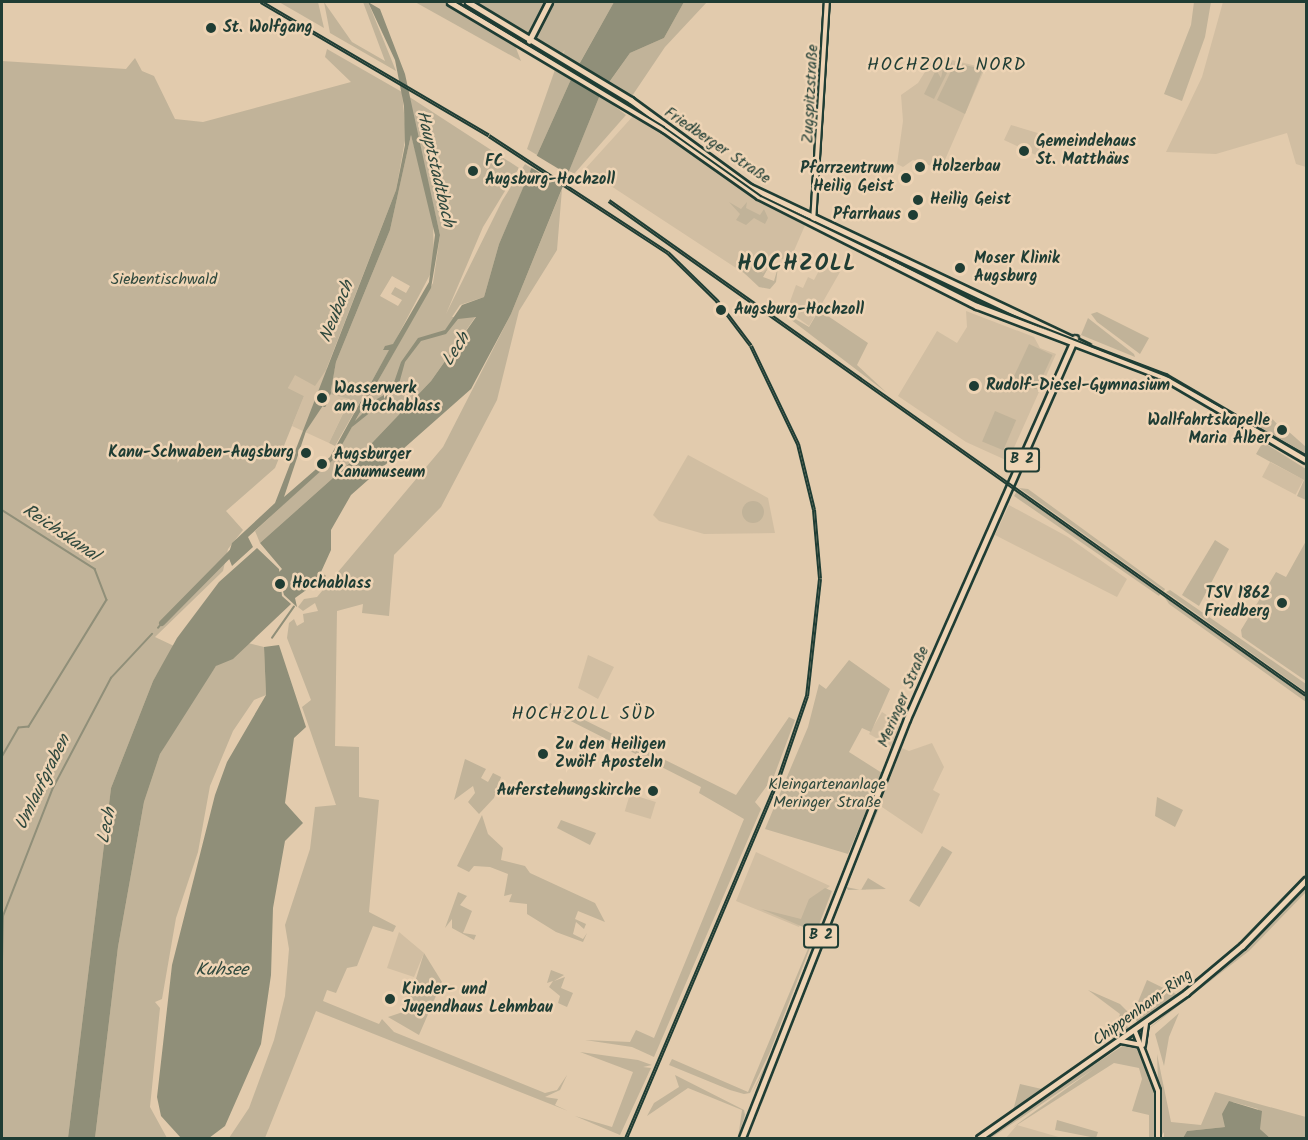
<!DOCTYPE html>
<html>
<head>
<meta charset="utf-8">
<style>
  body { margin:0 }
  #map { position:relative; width:1308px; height:1140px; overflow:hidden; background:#e2cbad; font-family:Kalam,sans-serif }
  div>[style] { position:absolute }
  .built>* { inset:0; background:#d1bea2; transform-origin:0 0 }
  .green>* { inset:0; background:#c1b399; transform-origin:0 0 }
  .round { border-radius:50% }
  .water>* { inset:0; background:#908f79 }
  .pier>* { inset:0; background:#e2cbad; transform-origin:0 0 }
  .stream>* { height:1.5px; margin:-0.75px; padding:0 0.75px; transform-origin:0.75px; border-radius:0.75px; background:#908f79 }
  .canal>* { height:3px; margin:-1.5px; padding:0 1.5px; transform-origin:1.5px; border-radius:1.5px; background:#908f79 }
  .river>* { height:6px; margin:-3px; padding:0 3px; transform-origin:3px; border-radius:3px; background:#908f79 }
  .roads { filter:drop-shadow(2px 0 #1f3d34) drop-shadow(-2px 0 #1f3d34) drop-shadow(0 2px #1f3d34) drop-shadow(0 -2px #1f3d34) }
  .tertiary>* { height:4px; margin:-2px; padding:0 2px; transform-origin:2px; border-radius:2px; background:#eed4b5 }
  .secondary>* { height:4px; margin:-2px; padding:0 2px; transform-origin:2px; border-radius:2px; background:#eed4b5 }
  .primary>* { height:4.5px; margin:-2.25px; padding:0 2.25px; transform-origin:2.25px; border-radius:2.25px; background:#eed4b5 }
  .tram>* { height:1.5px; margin:-0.75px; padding:0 0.75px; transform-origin:0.75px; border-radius:0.75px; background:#1f3d34 }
  .rail>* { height:4px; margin-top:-2px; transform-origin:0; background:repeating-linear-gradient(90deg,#eed4b5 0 4.5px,#1f3d34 0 9px); box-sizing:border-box; border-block:2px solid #1f3d34 }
  .dots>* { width:16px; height:16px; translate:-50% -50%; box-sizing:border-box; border:3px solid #eed4b5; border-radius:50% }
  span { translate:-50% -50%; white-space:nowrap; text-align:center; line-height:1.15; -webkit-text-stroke:5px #eed4b5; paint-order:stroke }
  .shield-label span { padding:2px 4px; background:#eed4b5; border:2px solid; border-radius:4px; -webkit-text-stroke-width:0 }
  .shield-label { font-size:15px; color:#1f3d34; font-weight:700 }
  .poi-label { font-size:16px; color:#1f3d34; font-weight:700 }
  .left { translate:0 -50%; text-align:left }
  .right { translate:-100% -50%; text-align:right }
  .street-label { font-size:16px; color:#1f3d34 }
  .park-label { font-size:16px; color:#2f493e }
  .neighbourhood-label { font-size:18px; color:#1f3d34; letter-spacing:1.5px }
  .water-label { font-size:18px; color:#30493e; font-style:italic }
  .district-label { font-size:22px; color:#1f3d34; font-weight:700; letter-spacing:1.5px }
  .frame { position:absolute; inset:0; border:3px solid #1f3d34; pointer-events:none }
</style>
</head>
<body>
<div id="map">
  <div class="built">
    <i style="clip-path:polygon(1223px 2px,1306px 2px,1306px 167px,1296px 164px,1287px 133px,1216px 154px,1166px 152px,1202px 77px)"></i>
    <i style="clip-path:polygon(935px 56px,985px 68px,941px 169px,913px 160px,903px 167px,897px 164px,903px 121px,901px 95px,918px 83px)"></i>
    <i style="clip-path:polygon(634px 115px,740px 188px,806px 223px,790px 260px,774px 258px,759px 283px,585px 169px)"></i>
    <i style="clip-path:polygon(1011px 125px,1041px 134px,1038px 156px,1004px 140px)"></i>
    <i style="clip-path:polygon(823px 263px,840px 272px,809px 326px,787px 310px,796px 285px,803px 288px,808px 277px,814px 280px)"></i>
    <i style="clip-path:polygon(966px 311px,1034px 337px,1040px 348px,1056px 354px,1008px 461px,966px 442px,898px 396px,937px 331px,957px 343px,967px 327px)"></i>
    <i style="clip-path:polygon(322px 368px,361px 375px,329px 443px,292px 426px,304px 396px,288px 388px,294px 375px)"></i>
    <i style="clip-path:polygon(688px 455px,768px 498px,775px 533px,704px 534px,659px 521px,653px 515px)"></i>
    <i style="left:1270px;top:462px;width:38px;height:17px;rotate:28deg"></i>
    <i style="clip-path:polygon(1009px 505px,1068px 537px,1127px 579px,1117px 597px,995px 535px)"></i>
    <i style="clip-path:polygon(588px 655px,614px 667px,598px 699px,578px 688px)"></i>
    <i style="clip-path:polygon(882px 712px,902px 725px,892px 747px,869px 734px)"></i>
    <i style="clip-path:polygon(932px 743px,944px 767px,933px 790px,940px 794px,922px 834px,876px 803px,899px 747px,909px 751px)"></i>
    <i style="left:630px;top:794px;width:27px;height:18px;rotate:17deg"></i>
    <i style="clip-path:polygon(756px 852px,830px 886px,810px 902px,799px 927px,736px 901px)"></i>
    <i style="clip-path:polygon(399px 932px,424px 953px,414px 977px,387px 968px)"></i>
    <i style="clip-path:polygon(1017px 1125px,1062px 1138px,1006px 1138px)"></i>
  </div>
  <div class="green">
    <i style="clip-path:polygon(279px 2px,318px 2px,324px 28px)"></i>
    <i style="clip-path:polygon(324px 2px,352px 42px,385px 61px,363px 2px,368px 2px,396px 71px,330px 33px)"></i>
    <i style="clip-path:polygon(415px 2px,447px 2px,514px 43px,521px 61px)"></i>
    <i style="clip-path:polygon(472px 2px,565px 3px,614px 2px,578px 66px,562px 56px,565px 50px,560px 56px)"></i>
    <i style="clip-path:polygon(684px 2px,707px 2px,665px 47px,632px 96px,608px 84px,630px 53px,664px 38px)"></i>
    <i style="clip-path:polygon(1194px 2px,1211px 2px,1205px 37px,1182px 101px,1164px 94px,1191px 25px)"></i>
    <i style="clip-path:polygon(327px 49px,402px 92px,406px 135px,396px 190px,326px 370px,315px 386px,295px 375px,288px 388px,304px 396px,275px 468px,226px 511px,243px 530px,228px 549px,223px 571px,155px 637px,174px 646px,153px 681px,111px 788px,68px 1138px,2px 1138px,2px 61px,126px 69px,135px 58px,142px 71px,154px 76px,175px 119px,203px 122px,351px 82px,325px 57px)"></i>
    <i style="clip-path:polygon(945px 59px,952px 63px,934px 99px,924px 94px,936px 70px,941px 78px)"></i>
    <i style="clip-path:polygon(955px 63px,983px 69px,965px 114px,937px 100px)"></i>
    <i style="clip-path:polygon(556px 67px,572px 77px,537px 155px,527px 149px)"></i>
    <i style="clip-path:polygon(600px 95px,626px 115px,574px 174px,569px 171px)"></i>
    <i style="clip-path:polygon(408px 96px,519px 168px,483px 227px,446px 314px,502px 201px,525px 164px,532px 168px,499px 244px,484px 297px,460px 305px,452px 317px,476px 316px,431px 381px,370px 445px,260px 543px,255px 531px,338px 454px,345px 458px,353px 450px,340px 448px,433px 283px,440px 235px)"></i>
    <i style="clip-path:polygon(evenodd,411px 135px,433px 218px,434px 267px,393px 345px,383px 349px,390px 349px,335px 446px,329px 443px,350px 399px,330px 394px,336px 362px,390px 230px,411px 135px,392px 276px,410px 286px,406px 293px,395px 287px,391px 294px,402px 300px,398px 306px,380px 296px,392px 276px)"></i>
    <i style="clip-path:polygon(562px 189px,557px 250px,519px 311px,497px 400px,441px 507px,394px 555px,389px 616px,362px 613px,363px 604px,337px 611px,335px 746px,359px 747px,359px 797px,379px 800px,369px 912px,396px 926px,393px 932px,373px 926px,357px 966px,347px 968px,336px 993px,327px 990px,323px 1001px,379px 1024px,382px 1019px,394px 1032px,545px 1093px,557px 1090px,567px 1075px,560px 1090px,545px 1097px,558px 1099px,555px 1105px,568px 1111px,316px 1011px,265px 1138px,229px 1138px,249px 1108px,274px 1040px,285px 996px,289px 949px,285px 925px,310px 849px,315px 807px,336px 805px,302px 707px,311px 700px,287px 638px,289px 623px,294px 619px,297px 626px,304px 622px,303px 614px,318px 611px,315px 603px,303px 611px,298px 607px,304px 599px,317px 597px,443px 447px,511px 314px)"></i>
    <i style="clip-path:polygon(729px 202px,741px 209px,747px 202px,746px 208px,760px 215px,764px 209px,768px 218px,765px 224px,754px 218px,746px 225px,736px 220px,740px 214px)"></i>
    <i style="clip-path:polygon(758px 252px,763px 256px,755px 268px,763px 273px,768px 268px,763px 277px,774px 281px,778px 267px,776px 282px,770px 289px,759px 287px,742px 271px)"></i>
    <i style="clip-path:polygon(773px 306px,809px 327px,819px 310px,868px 343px,857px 365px,887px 393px)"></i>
    <i style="clip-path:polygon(1097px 312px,1149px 338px,1140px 354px,1097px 322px,1091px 314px)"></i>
    <i style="clip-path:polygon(1088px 318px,1134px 354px,1135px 357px,1081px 335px)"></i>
    <i style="left:1029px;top:344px;width:26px;height:38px;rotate:25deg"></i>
    <i style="left:995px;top:411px;width:23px;height:33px;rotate:23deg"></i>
    <i style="clip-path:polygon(1266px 412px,1277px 424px,1274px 430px,1285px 435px,1288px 431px,1306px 447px,1306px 458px,1243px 422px,1258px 426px)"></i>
    <i style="clip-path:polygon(1263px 442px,1306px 469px,1306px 500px,1297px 496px,1304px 480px,1256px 454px)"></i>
    <i style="clip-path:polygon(1019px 488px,1028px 489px,1165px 589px,1164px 591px)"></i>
    <i style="clip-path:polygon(1017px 491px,1161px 593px,1159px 596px,1014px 496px)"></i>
    <i class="round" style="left:742px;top:501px;width:22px;height:22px"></i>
    <i style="clip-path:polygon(1215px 540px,1229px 549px,1199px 606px,1182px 595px)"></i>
    <i style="clip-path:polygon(1306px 541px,1306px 681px,1242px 637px,1241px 630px,1276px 572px,1286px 577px)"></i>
    <i style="clip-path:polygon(1170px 590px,1306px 684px,1306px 692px,1166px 592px)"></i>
    <i style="clip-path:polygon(1163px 595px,1306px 696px,1306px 702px,1169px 604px)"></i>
    <i style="clip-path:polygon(248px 643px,264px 647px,266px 695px,254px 700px,233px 731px,210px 786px,198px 852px,176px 918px,162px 999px,155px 1002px,160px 1008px,150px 1107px,167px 1138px,95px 1138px,118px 947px,144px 802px,160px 754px,188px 705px,216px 666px)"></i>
    <i style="clip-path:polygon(849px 660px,890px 689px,871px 732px,862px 728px,849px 752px,882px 773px,848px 854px,765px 829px,808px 727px,819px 684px,826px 689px)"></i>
    <i style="clip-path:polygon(550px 703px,736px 795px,789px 717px,795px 720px,774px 776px,755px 802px,761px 809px,654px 1057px,632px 1047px,585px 1040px,630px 1042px,636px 1030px,654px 1038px,744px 819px,699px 793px,701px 787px,547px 709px)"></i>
    <i style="clip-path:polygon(465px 759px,486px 769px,481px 778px,488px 782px,493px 773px,501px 777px,494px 798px,479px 814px,468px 802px,475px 793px,473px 786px,454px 800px)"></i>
    <i style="clip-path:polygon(1157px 797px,1183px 810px,1175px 827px,1155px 816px)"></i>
    <i style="clip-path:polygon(876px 803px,880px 806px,846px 887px,861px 890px,868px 878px,886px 889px,848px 890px,844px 884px)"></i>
    <i style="clip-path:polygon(482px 815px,488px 834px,503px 848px,501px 860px,525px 866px,530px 873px,595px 903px,605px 922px,578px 911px,575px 919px,586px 924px,584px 929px,576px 922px,573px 934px,583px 939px,587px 933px,583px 942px,556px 932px,527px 914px,527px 904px,509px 902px,512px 894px,504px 896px,508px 874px,490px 867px,474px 866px,469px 872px,457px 866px)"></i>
    <i style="clip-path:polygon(561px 820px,596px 833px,590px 845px,557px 828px)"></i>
    <i style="left:942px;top:846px;width:12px;height:64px;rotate:31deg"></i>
    <i style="clip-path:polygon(1306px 883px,1306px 892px,1249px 951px,1146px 1031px,1250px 941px)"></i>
    <i style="clip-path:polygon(825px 888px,832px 891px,769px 1054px,750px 1093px,744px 1094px,730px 1090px,669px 1065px,672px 1059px,748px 1092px,815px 932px,761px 909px,801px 919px,809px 899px)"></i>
    <i style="clip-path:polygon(458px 892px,467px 896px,460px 905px,472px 911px,463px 933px,476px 935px,474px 940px,452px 928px,452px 919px,445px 928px)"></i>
    <i style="clip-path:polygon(834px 892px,771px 1058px,752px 1093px,771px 1053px)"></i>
    <i style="clip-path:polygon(823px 936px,827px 936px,761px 1106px,769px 1074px)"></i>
    <i style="clip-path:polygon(424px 953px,442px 982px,419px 1035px,388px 1017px,406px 1011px)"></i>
    <i style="clip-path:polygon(551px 970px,564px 975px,554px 981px,565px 977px,561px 988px,573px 993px,567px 1007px,558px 1003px,560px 996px,549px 987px,553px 981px,547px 983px)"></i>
    <i style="clip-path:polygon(1147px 980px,1178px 995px,1138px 1024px,1133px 1014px)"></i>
    <i style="clip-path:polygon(1088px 990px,1120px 1004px,1128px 1012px,1124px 1021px,1129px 1029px,1111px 1042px,1120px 1014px)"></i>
    <i style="clip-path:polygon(1179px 1013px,1169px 1037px,1164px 1066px,1155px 1034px)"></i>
    <i style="clip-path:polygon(1127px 1043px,1139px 1045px,1154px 1079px,1156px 1138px,1149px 1138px,1149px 1115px,1132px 1111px,1142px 1079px,1139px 1068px,1114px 1063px,1012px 1128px,1095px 1068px,991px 1138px,983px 1138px)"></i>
    <i style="clip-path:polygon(580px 1052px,638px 1060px,652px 1065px,643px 1067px,651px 1068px,620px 1135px,575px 1116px,612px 1127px,633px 1072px)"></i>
    <i style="clip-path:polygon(1157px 1054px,1171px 1122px,1201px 1125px,1215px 1092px,1306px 1117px,1306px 1138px,1270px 1138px,1260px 1129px,1258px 1109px,1233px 1102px,1225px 1127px,1187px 1131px,1183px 1138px,1164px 1138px,1164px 1132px,1160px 1138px)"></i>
    <i style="clip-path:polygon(675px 1075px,744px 1110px,745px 1115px,738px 1138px,742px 1110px,688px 1088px,647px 1116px,654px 1103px,679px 1087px)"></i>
    <i style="clip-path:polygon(1020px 1084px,1046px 1090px,1011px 1114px,1014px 1107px)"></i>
    <i style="clip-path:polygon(1057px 1120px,1098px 1132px,1096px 1138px,1055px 1130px)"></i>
  </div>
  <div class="water">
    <i style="clip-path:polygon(evenodd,368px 2px,380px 9px,405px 74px,440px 235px,431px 288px,355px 421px,377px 399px,391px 391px,401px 362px,418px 338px,445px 330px,462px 305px,484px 297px,499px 244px,537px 155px,572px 77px,614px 2px,684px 2px,664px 38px,630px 53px,600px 95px,511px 314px,471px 389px,351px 495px,331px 530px,331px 550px,321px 572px,326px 576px,295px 598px,297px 607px,284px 595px,278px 573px,282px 569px,260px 543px,370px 445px,431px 381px,476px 317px,458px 319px,446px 334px,421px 341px,405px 362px,397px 391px,352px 427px,334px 459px,248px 537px,253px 547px,232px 566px,228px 556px,232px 543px,275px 503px,396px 190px,405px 145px,404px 106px,395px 60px,368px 2px,411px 135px,435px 235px,429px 282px,393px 344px,385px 346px,383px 350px,389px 350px,330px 457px,284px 497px,306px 431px,330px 395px,336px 362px,390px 230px,411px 135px)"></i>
    <i style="clip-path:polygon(257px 548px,279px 569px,282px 596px,291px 604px,233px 659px,216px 666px,160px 754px,144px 802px,118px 947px,95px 1138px,68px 1138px,111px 788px,153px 681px,177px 638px,219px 582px)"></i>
    <i style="clip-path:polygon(279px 645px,306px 727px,294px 738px,285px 803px,303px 823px,285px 841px,273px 908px,271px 975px,261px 1044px,225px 1126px,209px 1138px,181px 1138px,161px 1116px,157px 1097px,172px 965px,215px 795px,227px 762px,266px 695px,264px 647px)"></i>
    <i style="clip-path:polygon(1229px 1101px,1262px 1111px,1260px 1129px,1270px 1138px,1183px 1138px,1187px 1131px,1225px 1127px,1222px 1114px)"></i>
  </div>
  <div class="pier">
    <i style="left:534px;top:154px;width:42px;height:13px;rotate:31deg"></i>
  </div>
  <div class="stream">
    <i style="left:2px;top:510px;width:110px;rotate:32.4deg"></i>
    <i style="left:95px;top:569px;width:33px;rotate:69deg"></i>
    <i style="left:107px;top:600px;width:149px;rotate:121.6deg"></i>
    <i style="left:29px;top:727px;width:10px;rotate:174deg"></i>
    <i style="left:19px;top:728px;width:34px;rotate:120deg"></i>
    <i style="left:158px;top:628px;width:6px;rotate:-51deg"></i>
    <i style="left:272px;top:638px;width:38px;rotate:-55deg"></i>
    <i style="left:2px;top:962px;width:46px;rotate:-88.8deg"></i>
    <i style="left:3px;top:916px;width:137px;rotate:-68.7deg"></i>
    <i style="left:53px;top:788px;width:124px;rotate:-62.2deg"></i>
    <i style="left:111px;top:678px;width:60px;rotate:-47deg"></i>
  </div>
  <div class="canal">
    <i style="left:324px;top:405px;width:14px;rotate:-69deg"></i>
  </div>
  <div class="river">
    <i style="left:162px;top:623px;width:101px;rotate:-45.4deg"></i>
  </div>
  <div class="roads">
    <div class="tertiary">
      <i style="left:813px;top:222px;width:220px;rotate:-86.4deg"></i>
    </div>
    <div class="secondary">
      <i style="left:1135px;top:1031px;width:64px;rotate:69deg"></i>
      <i style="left:1158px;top:1091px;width:47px;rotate:90deg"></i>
      <i style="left:1121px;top:1041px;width:21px;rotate:11deg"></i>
      <i style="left:1143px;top:1045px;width:22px;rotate:-82deg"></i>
    </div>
    <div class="primary">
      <i style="left:450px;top:2px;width:249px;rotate:30.7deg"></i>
      <i style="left:664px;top:129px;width:116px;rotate:35.2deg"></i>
      <i style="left:759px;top:196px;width:244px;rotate:26.8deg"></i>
      <i style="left:977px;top:306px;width:200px;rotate:20.8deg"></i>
      <i style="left:1164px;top:377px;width:164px;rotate:30.3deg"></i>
      <i style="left:468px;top:2px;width:190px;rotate:31deg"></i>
      <i style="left:631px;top:100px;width:147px;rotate:36.2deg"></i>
      <i style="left:750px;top:187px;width:373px;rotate:25.3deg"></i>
      <i style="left:529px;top:41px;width:44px;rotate:-62.9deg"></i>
      <i style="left:742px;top:1138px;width:450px;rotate:-68.5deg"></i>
      <i style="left:907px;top:719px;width:416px;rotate:-66.2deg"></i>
      <i style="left:979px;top:1138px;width:253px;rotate:-35deg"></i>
      <i style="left:1186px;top:993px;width:73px;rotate:-40deg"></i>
      <i style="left:1242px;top:946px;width:92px;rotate:-45.9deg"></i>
    </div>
  </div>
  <div class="tram">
    <i style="left:457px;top:2px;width:242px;rotate:31.1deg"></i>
    <i style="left:664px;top:127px;width:119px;rotate:35.4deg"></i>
    <i style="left:761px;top:196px;width:242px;rotate:25.9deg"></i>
    <i style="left:979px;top:302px;width:202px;rotate:21.5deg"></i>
    <i style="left:1167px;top:376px;width:160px;rotate:29.6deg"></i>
  </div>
  <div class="rail">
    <i style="left:261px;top:2px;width:264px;rotate:30.4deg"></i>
    <i style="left:489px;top:136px;width:214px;rotate:33.2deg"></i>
    <i style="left:668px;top:253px;width:69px;rotate:44.4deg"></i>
    <i style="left:717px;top:301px;width:56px;rotate:52.9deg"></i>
    <i style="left:751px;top:346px;width:109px;rotate:64.4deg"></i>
    <i style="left:798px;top:444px;width:68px;rotate:76.4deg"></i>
    <i style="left:814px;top:510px;width:69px;rotate:85deg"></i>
    <i style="left:820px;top:579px;width:118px;rotate:96.3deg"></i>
    <i style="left:807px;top:696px;width:87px;rotate:108.9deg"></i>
    <i style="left:779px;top:778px;width:391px;rotate:113deg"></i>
    <i style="left:609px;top:201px;width:854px;rotate:35.33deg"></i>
  </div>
  <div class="dots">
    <i style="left:211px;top:28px;background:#1f3d34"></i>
    <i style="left:1024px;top:151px;background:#1f3d34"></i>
    <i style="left:920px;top:167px;background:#1f3d34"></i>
    <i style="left:473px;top:171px;background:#1f3d34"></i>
    <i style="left:906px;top:178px;background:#1f3d34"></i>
    <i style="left:918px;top:200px;background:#1f3d34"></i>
    <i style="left:913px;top:215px;background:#1f3d34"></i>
    <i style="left:960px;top:268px;background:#1f3d34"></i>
    <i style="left:721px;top:310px;background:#1f3d34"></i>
    <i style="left:974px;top:386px;background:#1f3d34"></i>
    <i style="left:322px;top:398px;background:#1f3d34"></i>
    <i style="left:1282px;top:430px;background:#1f3d34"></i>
    <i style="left:306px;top:453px;background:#1f3d34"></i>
    <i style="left:322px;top:464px;background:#1f3d34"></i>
    <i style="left:280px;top:584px;background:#1f3d34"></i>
    <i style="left:1282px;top:603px;background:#1f3d34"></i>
    <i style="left:543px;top:754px;background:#1f3d34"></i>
    <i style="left:653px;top:791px;background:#1f3d34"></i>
    <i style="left:390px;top:999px;background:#1f3d34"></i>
  </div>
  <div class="shield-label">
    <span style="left:1022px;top:460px">B 2</span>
    <span style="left:821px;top:936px">B 2</span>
  </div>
  <div class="poi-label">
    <span class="left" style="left:223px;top:28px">St. Wolfgang</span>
    <span class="left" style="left:1036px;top:151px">Gemeindehaus<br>St. Matthäus</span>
    <span class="left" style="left:485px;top:171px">FC<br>Augsburg-Hochzoll</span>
    <span class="left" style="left:932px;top:167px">Holzerbau</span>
    <span class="right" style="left:894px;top:178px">Pfarrzentrum<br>Heilig Geist</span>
    <span class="left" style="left:930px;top:200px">Heilig Geist</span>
    <span class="right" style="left:901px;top:215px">Pfarrhaus</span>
    <span class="left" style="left:974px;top:268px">Moser Klinik<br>Augsburg</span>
    <span class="left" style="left:734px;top:310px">Augsburg-Hochzoll</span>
    <span class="left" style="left:986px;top:386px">Rudolf-Diesel-Gymnasium</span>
    <span class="left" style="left:334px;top:398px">Wasserwerk<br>am Hochablass</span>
    <span class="right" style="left:1270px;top:430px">Wallfahrtskapelle<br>Maria Alber</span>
    <span class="right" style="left:294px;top:453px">Kanu-Schwaben-Augsburg</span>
    <span class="left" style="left:334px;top:464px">Augsburger<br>Kanumuseum</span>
    <span class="left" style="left:292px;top:584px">Hochablass</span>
    <span class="right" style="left:1270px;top:603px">TSV 1862<br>Friedberg</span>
    <span class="left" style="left:555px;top:754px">Zu den Heiligen<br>Zwölf Aposteln</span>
    <span class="right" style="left:641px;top:791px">Auferstehungskirche</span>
    <span class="left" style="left:402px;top:999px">Kinder- und<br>Jugendhaus Lehmbau</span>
  </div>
  <div class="street-label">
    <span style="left:811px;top:94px;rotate:-87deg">Zugspitzstraße</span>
    <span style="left:717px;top:146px;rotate:34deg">Friedberger Straße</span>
    <span style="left:904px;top:697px;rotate:-67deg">Meringer Straße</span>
    <span style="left:1143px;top:1008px;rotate:-36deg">Chippenham-Ring</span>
  </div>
  <div class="park-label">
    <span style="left:164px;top:280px">Siebentischwald</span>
    <span style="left:827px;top:794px">Kleingartenanlage<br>Meringer Straße</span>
  </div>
  <div class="neighbourhood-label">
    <span style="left:947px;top:66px">HOCHZOLL NORD</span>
    <span style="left:584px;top:715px">HOCHZOLL SÜD</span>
  </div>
  <div class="water-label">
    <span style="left:434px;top:169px;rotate:77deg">Hauptstadtbach</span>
    <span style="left:338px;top:312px;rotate:-68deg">Neubach</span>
    <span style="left:457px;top:350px;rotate:-57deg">Lech</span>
    <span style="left:60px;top:534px;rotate:34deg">Reichskanal</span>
    <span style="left:44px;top:783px;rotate:-64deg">Umlaufgraben</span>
    <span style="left:108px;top:826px;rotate:-78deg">Lech</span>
    <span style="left:222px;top:971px">Kuhsee</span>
  </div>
  <div class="district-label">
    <span style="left:797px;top:265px">HOCHZOLL</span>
  </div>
  <div class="frame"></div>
</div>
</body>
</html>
